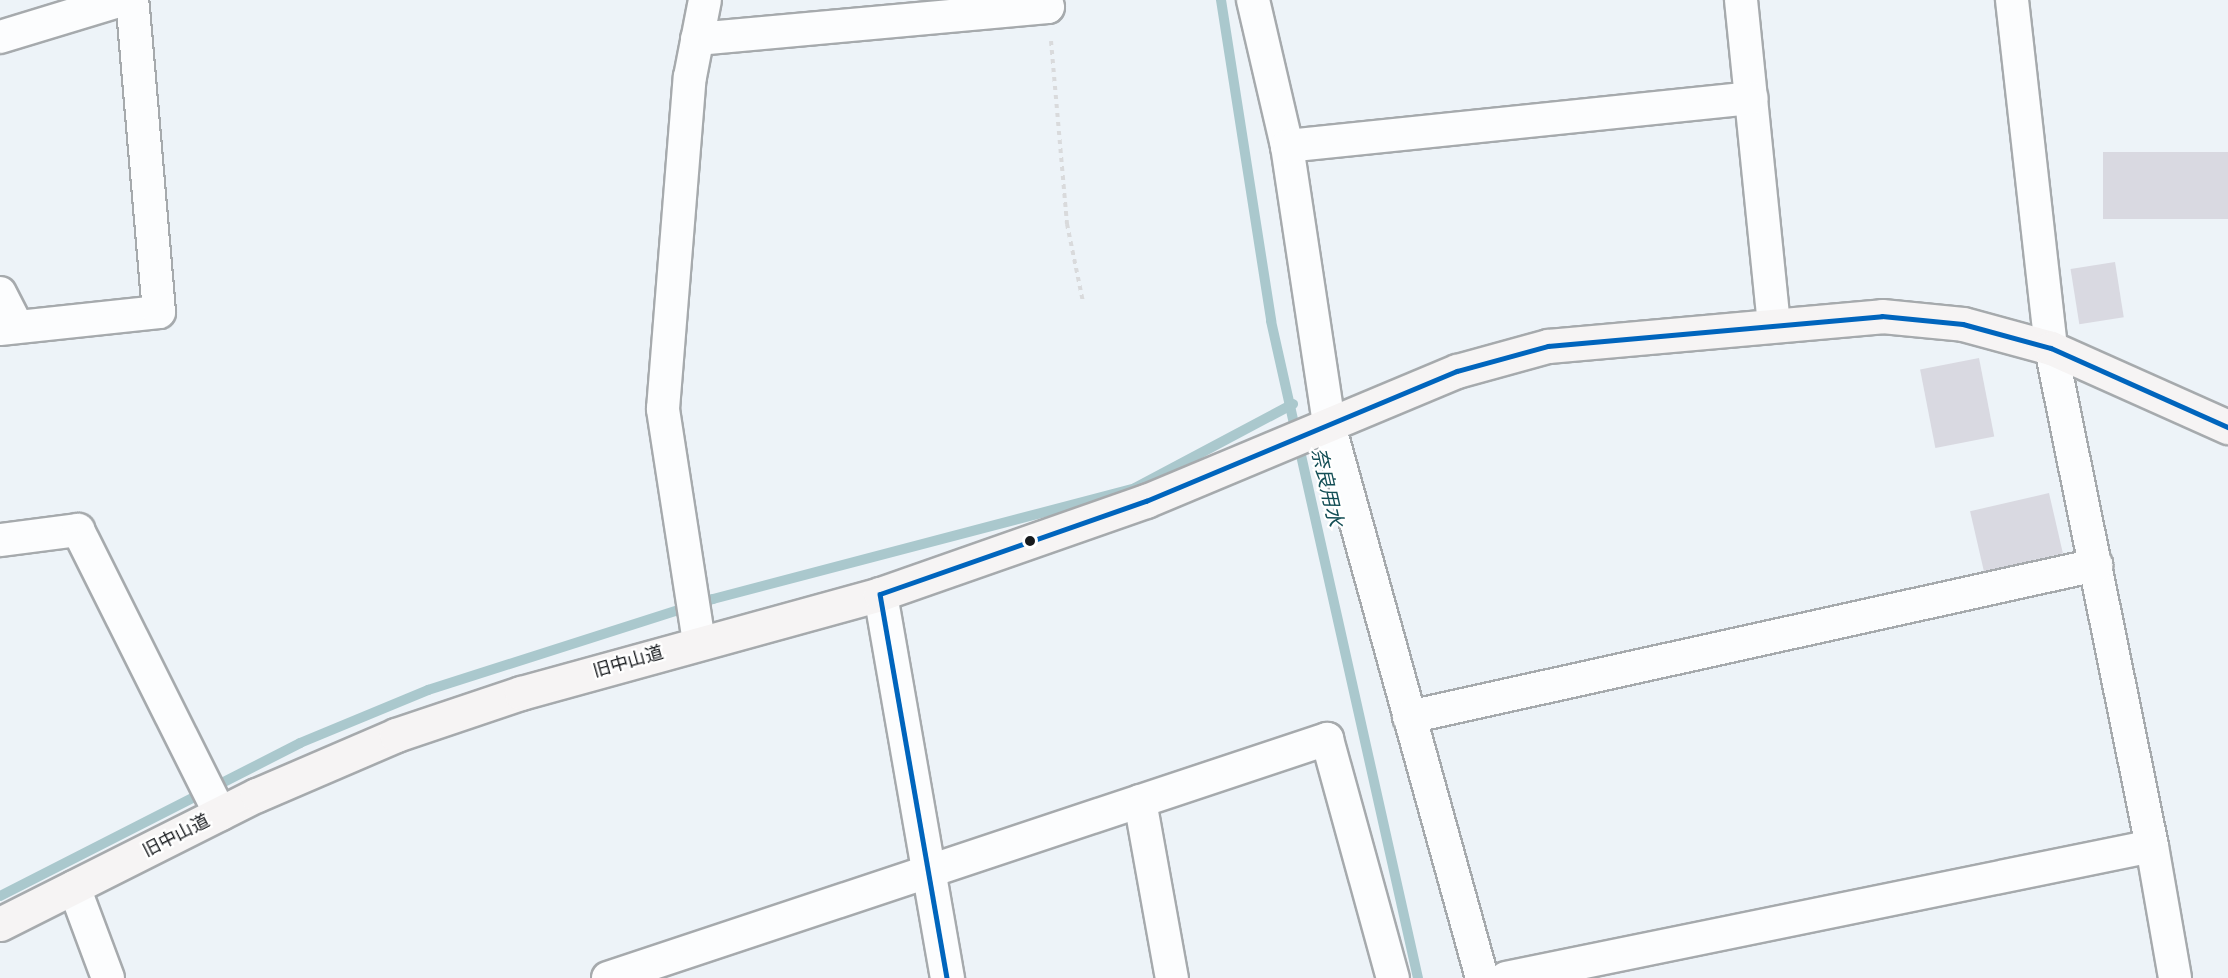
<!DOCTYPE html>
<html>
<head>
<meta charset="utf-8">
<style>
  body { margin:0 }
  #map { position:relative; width:2228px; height:978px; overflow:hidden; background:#edf3f8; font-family:Raleway,"Noto Sans JP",sans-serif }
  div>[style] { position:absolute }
  .stream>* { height:10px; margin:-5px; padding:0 5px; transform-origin:5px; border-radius:5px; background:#aac8cd }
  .building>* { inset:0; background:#d9d9e1; transform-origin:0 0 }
  .path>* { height:4px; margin-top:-2px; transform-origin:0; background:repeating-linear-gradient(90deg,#d9dadc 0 4.5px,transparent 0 9px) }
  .roads { filter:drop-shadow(2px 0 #a6aaad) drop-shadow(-2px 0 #a6aaad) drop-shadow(0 2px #a6aaad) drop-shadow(0 -2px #a6aaad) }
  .minor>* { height:32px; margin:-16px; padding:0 16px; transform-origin:16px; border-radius:16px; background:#fcfdfe }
  .tertiary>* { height:33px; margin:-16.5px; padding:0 16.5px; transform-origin:16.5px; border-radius:16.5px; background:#fcfdfe }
  .secondary>* { height:33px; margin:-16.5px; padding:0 16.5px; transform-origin:16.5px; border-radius:16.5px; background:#f6f4f4 }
  .bus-1>* { height:4.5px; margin:-2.25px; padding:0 2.25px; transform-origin:2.25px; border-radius:2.25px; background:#0065bd }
  .dots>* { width:16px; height:16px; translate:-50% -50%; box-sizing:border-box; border:3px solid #fff; border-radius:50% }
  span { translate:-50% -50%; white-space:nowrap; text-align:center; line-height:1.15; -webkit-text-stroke:4.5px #fff; paint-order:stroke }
  .street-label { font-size:18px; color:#171a1d }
  .water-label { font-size:20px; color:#134e55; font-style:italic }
</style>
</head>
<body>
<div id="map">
  <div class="stream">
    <i style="left:1221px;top:0;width:325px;rotate:81.1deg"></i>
    <i style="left:1271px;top:321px;width:673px;rotate:77.39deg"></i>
    <i style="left:0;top:896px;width:337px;rotate:-27deg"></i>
    <i style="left:300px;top:743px;width:139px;rotate:-22.5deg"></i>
    <i style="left:428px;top:690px;width:299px;rotate:-17.7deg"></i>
    <i style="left:713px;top:599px;width:436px;rotate:-14.7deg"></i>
    <i style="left:1135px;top:488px;width:179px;rotate:-28deg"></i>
  </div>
  <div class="building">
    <i style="left:2228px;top:152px;width:67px;height:125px;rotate:90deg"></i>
    <i style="left:2115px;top:262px;width:56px;height:45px;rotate:81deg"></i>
    <i style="left:1979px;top:358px;width:80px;height:60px;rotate:79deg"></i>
    <i style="left:2049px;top:493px;width:62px;height:81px;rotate:77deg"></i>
  </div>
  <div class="path">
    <i style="left:1051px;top:41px;width:184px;rotate:85deg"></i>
    <i style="left:1067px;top:224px;width:80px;rotate:78.4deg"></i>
  </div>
  <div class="roads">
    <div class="minor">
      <i style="left:1253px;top:0;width:150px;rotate:76.9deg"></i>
      <i style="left:1287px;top:146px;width:282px;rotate:81.4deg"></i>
      <i style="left:1329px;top:425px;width:574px;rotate:74.53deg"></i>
      <i style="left:1741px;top:0;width:326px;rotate:84.2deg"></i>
      <i style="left:2012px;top:0;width:350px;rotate:83.6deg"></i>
      <i style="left:2051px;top:348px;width:508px;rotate:78.54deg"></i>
      <i style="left:2152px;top:846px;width:134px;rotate:80.1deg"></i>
      <i style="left:0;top:37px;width:127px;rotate:-16.9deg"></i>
      <i style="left:697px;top:39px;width:352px;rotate:-5.2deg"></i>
      <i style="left:1048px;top:7px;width:7px;rotate:-106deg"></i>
      <i style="left:1287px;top:146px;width:467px;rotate:-5.9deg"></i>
      <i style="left:0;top:293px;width:38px;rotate:63deg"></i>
      <i style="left:0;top:329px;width:160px;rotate:-6.1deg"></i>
      <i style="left:159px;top:312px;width:313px;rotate:-94.9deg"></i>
      <i style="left:0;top:540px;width:79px;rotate:-7.3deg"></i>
      <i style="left:78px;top:530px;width:318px;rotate:63.4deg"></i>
      <i style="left:699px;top:642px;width:236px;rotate:-98.8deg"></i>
      <i style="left:663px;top:409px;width:333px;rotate:-85.4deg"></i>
      <i style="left:690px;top:77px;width:78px;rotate:-79deg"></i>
      <i style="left:1409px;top:717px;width:704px;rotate:-12.48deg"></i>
      <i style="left:1140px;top:801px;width:180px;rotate:79.8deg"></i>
      <i style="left:74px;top:887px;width:97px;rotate:69.5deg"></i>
      <i style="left:608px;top:978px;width:758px;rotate:-18.39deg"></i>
      <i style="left:1327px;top:739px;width:248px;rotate:74.6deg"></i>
      <i style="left:1506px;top:978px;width:659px;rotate:-11.55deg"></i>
    </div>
    <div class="tertiary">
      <i style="left:880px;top:594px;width:390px;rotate:80.1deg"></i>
    </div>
    <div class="secondary">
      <i style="left:0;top:924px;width:288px;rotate:-26.7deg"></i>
      <i style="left:257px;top:795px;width:151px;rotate:-23.3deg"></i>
      <i style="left:396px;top:735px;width:132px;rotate:-18.6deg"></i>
      <i style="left:521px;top:693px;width:372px;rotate:-15.4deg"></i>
      <i style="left:880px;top:594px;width:282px;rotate:-19.3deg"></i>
      <i style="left:1146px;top:501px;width:337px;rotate:-22.7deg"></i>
      <i style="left:1457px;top:371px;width:94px;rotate:-15.4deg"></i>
      <i style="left:1548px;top:346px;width:335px;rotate:-5.1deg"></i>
      <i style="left:1882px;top:316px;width:81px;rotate:5.6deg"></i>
      <i style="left:1963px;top:324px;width:91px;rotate:15.3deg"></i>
      <i style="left:2051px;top:348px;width:194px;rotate:24.1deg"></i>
    </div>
  </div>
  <div class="bus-1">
    <i style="left:880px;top:594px;width:282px;rotate:-19.3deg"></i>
    <i style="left:1146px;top:501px;width:337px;rotate:-22.7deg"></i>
    <i style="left:1457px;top:371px;width:94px;rotate:-15.4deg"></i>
    <i style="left:1548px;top:346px;width:335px;rotate:-5.1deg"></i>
    <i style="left:1882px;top:316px;width:81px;rotate:5.6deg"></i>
    <i style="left:1963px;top:324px;width:91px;rotate:15.3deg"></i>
    <i style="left:2051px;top:348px;width:194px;rotate:24.1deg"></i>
    <i style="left:880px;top:594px;width:390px;rotate:80.1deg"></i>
  </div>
  <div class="dots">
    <i style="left:1030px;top:541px;background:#171a1d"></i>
  </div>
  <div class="street-label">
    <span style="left:628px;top:662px;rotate:-16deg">旧中山道</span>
    <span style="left:176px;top:836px;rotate:-27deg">旧中山道</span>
  </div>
  <div class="water-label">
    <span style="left:1327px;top:487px;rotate:77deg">奈良用水</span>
  </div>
</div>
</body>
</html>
